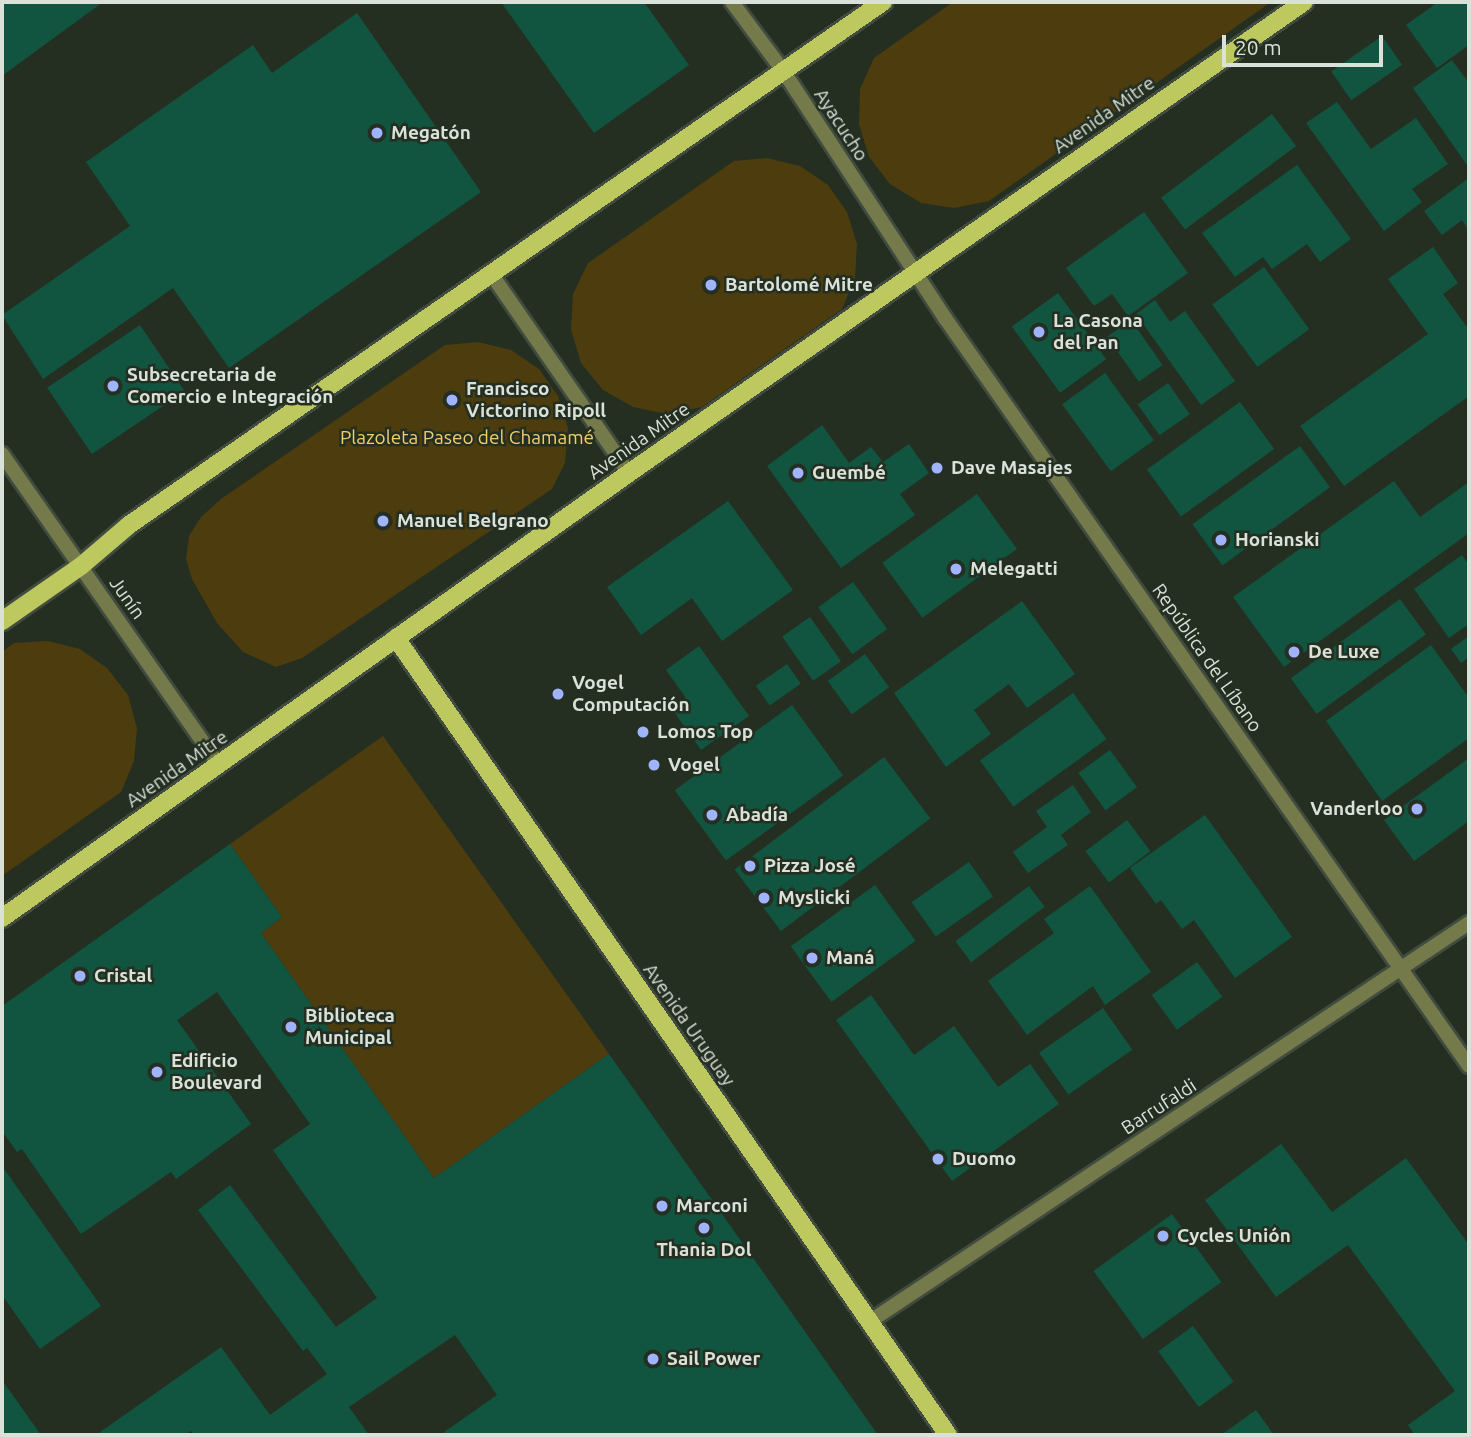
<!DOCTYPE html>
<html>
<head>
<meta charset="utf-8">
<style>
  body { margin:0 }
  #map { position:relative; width:1471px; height:1437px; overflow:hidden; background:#242f22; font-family:Ubuntu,sans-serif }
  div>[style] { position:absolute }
  .green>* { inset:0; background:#4d3c0d }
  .building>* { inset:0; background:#115540; transform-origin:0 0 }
  .roads { filter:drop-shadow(2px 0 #414b3f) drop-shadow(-2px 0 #414b3f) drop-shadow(0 2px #414b3f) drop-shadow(0 -2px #414b3f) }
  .minor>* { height:14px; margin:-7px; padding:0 7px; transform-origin:7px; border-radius:7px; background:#747a4a }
  .primary>* { height:18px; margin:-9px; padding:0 9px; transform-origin:9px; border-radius:9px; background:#bdc85f }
  .dots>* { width:19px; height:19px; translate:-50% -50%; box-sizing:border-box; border:4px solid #242f22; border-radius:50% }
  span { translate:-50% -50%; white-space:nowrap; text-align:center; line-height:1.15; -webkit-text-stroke:5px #242f22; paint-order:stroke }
  .street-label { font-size:19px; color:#dae1d8 }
  .poi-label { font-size:19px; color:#dae1d8; font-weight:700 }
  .left { translate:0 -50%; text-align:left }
  .right { translate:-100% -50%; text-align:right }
  .park-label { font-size:19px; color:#f3cc6b }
  .frame { position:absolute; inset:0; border:4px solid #dae1d8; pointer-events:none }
  .scale { position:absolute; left:1222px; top:35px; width:161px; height:32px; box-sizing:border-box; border:4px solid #dae1d8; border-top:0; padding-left:9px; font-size:21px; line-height:24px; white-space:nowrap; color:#dae1d8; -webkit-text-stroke:5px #242f22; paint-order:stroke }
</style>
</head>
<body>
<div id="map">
  <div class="green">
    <i style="clip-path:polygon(953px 2px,1271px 2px,989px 201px,954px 208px,921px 203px,890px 184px,869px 157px,859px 124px,860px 89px,874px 58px)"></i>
    <i style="clip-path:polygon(767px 158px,800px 166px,828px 185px,847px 212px,857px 244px,855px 278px,842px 309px,702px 407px,667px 414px,633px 407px,603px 390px,581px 363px,571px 330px,573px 294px,588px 263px,734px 161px)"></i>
    <i style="clip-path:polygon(478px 342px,511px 350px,539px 369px,558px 396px,568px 428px,565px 463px,552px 489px,302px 658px,276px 667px,243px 652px,217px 623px,192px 579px,186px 559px,189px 536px,201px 517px,221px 499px,445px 345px)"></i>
    <i style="clip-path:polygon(48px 641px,80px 649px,107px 668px,128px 695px,137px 728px,134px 761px,121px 792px,2px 876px,2px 652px,14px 643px)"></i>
    <i style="clip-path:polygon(383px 736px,609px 1054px,434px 1178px,261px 933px,282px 917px,230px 844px)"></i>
  </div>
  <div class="building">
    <i style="clip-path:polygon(2px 2px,103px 2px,2px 76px)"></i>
    <i style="clip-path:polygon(501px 2px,644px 2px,689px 65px,594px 133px)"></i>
    <i style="clip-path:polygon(1438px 2px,1469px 2px,1469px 45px,1437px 68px,1406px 25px)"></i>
    <i style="clip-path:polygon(357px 13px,481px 192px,229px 368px,173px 288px,43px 379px,2px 315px,130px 226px,86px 162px,253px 45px,272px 73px)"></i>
    <i style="left:1382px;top:36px;width:35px;height:62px;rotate:55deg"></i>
    <i style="clip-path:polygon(1452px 60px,1469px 83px,1467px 165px,1413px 88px)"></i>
    <i style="clip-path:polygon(1337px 102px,1371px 149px,1416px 118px,1448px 164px,1412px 189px,1422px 202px,1384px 231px,1306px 123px)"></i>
    <i style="left:1272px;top:114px;width:40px;height:139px;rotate:53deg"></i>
    <i style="clip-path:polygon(1297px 165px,1351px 239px,1320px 262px,1307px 244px,1272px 269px,1263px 257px,1235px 277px,1202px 233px)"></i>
    <i style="clip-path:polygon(1469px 178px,1469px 231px,1462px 220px,1442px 235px,1424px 211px)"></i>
    <i style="clip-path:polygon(1144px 212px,1188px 273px,1128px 316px,1112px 294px,1094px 306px,1066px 268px)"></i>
    <i style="clip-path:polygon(1433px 247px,1458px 283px,1443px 294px,1469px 330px,1469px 396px,1344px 486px,1300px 426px,1428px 334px,1388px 279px)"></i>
    <i style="left:1264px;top:267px;width:77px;height:64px;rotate:54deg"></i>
    <i style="left:1058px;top:293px;width:82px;height:57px;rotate:54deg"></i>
    <i style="clip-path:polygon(1155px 300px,1170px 322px,1185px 311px,1235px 381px,1201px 405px,1136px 314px)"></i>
    <i style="left:1131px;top:320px;width:55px;height:29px;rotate:55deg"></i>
    <i style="left:140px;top:325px;width:80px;height:112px;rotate:56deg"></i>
    <i style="left:1105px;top:373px;width:83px;height:53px;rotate:54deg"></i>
    <i style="left:1168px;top:383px;width:38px;height:37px;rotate:55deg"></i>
    <i style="left:1240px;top:402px;width:58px;height:115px;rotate:54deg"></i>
    <i style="clip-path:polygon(822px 425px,849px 463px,871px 447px,883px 462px,909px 444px,929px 473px,900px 494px,915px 515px,841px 568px,767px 466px)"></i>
    <i style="left:1300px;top:446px;width:51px;height:133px;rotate:54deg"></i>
    <i style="clip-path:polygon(1394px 481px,1420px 517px,1469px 482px,1469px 533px,1284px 667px,1233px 597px)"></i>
    <i style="left:977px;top:494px;width:68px;height:117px;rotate:54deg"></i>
    <i style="clip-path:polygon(728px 501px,793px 590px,722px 641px,692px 598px,641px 635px,607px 587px)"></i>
    <i style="clip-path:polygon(1462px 555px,1469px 565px,1469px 624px,1449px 638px,1414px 589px)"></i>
    <i style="left:853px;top:582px;width:58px;height:43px;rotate:54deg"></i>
    <i style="left:1400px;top:599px;width:44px;height:135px;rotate:54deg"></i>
    <i style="clip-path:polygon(1022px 601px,1075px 674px,1027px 708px,1009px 684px,974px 710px,991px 734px,946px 767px,894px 693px)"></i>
    <i style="left:810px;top:617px;width:54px;height:34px;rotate:55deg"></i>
    <i style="clip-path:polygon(1469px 636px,1469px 657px,1461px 663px,1451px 649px)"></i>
    <i style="clip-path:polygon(1431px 645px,1469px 698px,1469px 738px,1382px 801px,1326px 721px)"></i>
    <i style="clip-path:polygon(699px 646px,749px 716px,701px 750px,672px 709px,686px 698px,666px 670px)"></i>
    <i style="left:865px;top:654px;width:41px;height:46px;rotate:54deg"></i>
    <i style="left:787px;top:664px;width:24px;height:38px;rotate:55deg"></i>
    <i style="left:1073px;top:693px;width:57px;height:115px;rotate:54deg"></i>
    <i style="left:792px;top:705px;width:87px;height:145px;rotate:54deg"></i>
    <i style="left:1110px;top:750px;width:46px;height:39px;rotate:54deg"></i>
    <i style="left:884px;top:757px;width:77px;height:187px;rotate:53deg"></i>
    <i style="clip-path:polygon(1469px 758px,1469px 821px,1414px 861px,1384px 820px)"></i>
    <i style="clip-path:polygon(1073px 785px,1091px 812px,1061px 835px,1068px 845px,1028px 873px,1013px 852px,1047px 827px,1036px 811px)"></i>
    <i style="clip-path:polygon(1205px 815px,1292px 937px,1235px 978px,1194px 920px,1182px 929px,1161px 900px,1156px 904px,1130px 868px)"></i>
    <i style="left:1127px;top:820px;width:39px;height:52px;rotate:53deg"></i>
    <i style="clip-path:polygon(230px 844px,282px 917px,261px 933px,434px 1178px,609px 1054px,878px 1435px,440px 1435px,497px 1395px,455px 1335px,349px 1407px,369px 1435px,194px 1435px,191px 1431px,185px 1435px,96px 1435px,221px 1347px,270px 1415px,327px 1374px,307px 1348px,303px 1351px,198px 1210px,230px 1185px,336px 1327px,377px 1298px,273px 1150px,310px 1124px,217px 992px,177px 1020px,251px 1124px,176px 1179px,171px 1172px,81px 1234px,22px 1149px,17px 1152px,2px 1131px,2px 1006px)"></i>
    <i style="left:969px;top:862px;width:42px;height:70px;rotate:55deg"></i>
    <i style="left:875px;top:885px;width:69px;height:104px;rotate:54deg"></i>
    <i style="left:1029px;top:886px;width:26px;height:92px;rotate:53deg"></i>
    <i style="clip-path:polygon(1090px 886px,1151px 972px,1105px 1005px,1093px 986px,1027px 1035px,988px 981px,1054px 933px,1044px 919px)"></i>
    <i style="left:1197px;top:962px;width:43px;height:56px;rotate:54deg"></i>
    <i style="clip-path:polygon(871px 995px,914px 1055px,954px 1026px,998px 1087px,1030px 1064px,1059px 1104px,952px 1181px,836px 1020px)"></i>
    <i style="left:1103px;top:1008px;width:51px;height:78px;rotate:55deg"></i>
    <i style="clip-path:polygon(1281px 1144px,1332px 1212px,1406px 1158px,1469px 1245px,1469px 1435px,1415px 1435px,1408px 1425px,1455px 1391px,1348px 1245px,1276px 1297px,1205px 1200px)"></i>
    <i style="clip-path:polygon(2px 1166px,101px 1306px,40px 1349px,2px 1295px)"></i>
    <i style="left:1172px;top:1214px;width:84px;height:97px;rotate:54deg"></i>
    <i style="left:1193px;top:1326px;width:69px;height:43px;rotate:54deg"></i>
    <i style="clip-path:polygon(2px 1380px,41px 1435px,2px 1435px)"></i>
    <i style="clip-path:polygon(1256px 1410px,1274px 1435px,1221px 1435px)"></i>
  </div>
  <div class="roads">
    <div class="minor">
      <i style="left:732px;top:2px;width:87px;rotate:53.4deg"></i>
      <i style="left:784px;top:72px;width:294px;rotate:56.8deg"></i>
      <i style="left:945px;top:318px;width:913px;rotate:54.99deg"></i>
      <i style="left:492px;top:275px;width:241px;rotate:55.3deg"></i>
      <i style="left:2px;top:454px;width:379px;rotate:55.1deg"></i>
      <i style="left:869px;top:1322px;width:721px;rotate:-33.62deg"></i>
    </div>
    <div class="primary">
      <i style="left:2px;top:621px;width:96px;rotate:-34.8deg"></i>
      <i style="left:81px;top:566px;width:63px;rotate:-40.5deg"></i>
      <i style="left:129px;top:525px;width:918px;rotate:-34.75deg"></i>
      <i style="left:396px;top:638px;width:969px;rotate:55.29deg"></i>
      <i style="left:2px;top:918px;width:769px;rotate:-35.36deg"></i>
      <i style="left:629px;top:473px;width:823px;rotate:-34.91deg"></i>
    </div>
  </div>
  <div class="dots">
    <i style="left:377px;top:133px;background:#a0b3fd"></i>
    <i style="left:711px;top:285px;background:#a0b3fd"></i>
    <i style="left:1039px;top:332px;background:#a0b3fd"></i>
    <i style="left:113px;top:386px;background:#a0b3fd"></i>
    <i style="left:452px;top:400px;background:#a0b3fd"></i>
    <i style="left:937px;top:468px;background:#a0b3fd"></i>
    <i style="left:798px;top:473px;background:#a0b3fd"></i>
    <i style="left:383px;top:521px;background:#a0b3fd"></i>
    <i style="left:1221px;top:540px;background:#a0b3fd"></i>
    <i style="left:956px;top:569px;background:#a0b3fd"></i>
    <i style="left:1294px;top:652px;background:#a0b3fd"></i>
    <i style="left:558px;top:694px;background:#a0b3fd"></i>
    <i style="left:643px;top:732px;background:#a0b3fd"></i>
    <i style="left:654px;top:765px;background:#a0b3fd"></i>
    <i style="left:1417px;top:809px;background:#a0b3fd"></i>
    <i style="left:712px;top:815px;background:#a0b3fd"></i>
    <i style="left:750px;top:866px;background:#a0b3fd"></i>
    <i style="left:764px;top:898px;background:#a0b3fd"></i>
    <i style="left:812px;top:958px;background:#a0b3fd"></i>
    <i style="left:80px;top:976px;background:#a0b3fd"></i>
    <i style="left:291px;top:1027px;background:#a0b3fd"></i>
    <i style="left:157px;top:1072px;background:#a0b3fd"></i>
    <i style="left:938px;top:1159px;background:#a0b3fd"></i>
    <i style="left:662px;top:1206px;background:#a0b3fd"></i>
    <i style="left:704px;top:1228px;background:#a0b3fd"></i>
    <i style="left:1163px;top:1236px;background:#a0b3fd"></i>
    <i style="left:653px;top:1359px;background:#a0b3fd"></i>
  </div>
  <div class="street-label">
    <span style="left:1104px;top:115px;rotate:-35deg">Avenida Mitre</span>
    <span style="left:841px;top:125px;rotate:57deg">Ayacucho</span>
    <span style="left:639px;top:441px;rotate:-35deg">Avenida Mitre</span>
    <span style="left:127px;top:598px;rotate:55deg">Junín</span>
    <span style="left:1207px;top:658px;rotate:55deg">República del Líbano</span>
    <span style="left:177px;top:769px;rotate:-35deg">Avenida Mitre</span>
    <span style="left:689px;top:1025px;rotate:55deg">Avenida Uruguay</span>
    <span style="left:1159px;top:1107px;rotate:-33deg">Barrufaldi</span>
  </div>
  <div class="poi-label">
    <span class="left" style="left:391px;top:133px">Megatón</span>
    <span class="left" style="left:725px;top:285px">Bartolomé Mitre</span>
    <span class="left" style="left:1053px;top:332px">La Casona<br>del Pan</span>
    <span class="left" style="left:127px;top:386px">Subsecretaria de<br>Comercio e Integración</span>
    <span class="left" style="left:466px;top:400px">Francisco<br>Victorino Ripoll</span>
    <span class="left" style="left:951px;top:468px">Dave Masajes</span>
    <span class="left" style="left:812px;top:473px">Guembé</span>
    <span class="left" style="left:397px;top:521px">Manuel Belgrano</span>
    <span class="left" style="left:1235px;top:540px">Horianski</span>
    <span class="left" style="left:970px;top:569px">Melegatti</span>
    <span class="left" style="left:1308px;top:652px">De Luxe</span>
    <span class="left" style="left:572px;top:694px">Vogel<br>Computación</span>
    <span class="left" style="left:657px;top:732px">Lomos Top</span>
    <span class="left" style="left:668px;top:765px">Vogel</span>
    <span class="right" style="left:1403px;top:809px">Vanderloo</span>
    <span class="left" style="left:726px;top:815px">Abadía</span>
    <span class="left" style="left:764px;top:866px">Pizza José</span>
    <span class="left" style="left:778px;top:898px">Myslicki</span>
    <span class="left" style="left:826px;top:958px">Maná</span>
    <span class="left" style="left:94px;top:976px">Cristal</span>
    <span class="left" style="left:305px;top:1027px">Biblioteca<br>Municipal</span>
    <span class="left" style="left:171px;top:1072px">Edificio<br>Boulevard</span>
    <span class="left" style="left:952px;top:1159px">Duomo</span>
    <span class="left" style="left:676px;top:1206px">Marconi</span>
    <span class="left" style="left:1177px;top:1236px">Cycles Unión</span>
    <span style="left:704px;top:1250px">Thania Dol</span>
    <span class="left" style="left:667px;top:1359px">Sail Power</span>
  </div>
  <div class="park-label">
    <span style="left:467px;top:438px">Plazoleta Paseo del Chamamé</span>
  </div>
  <div class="frame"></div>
  <div class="scale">20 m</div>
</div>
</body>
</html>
